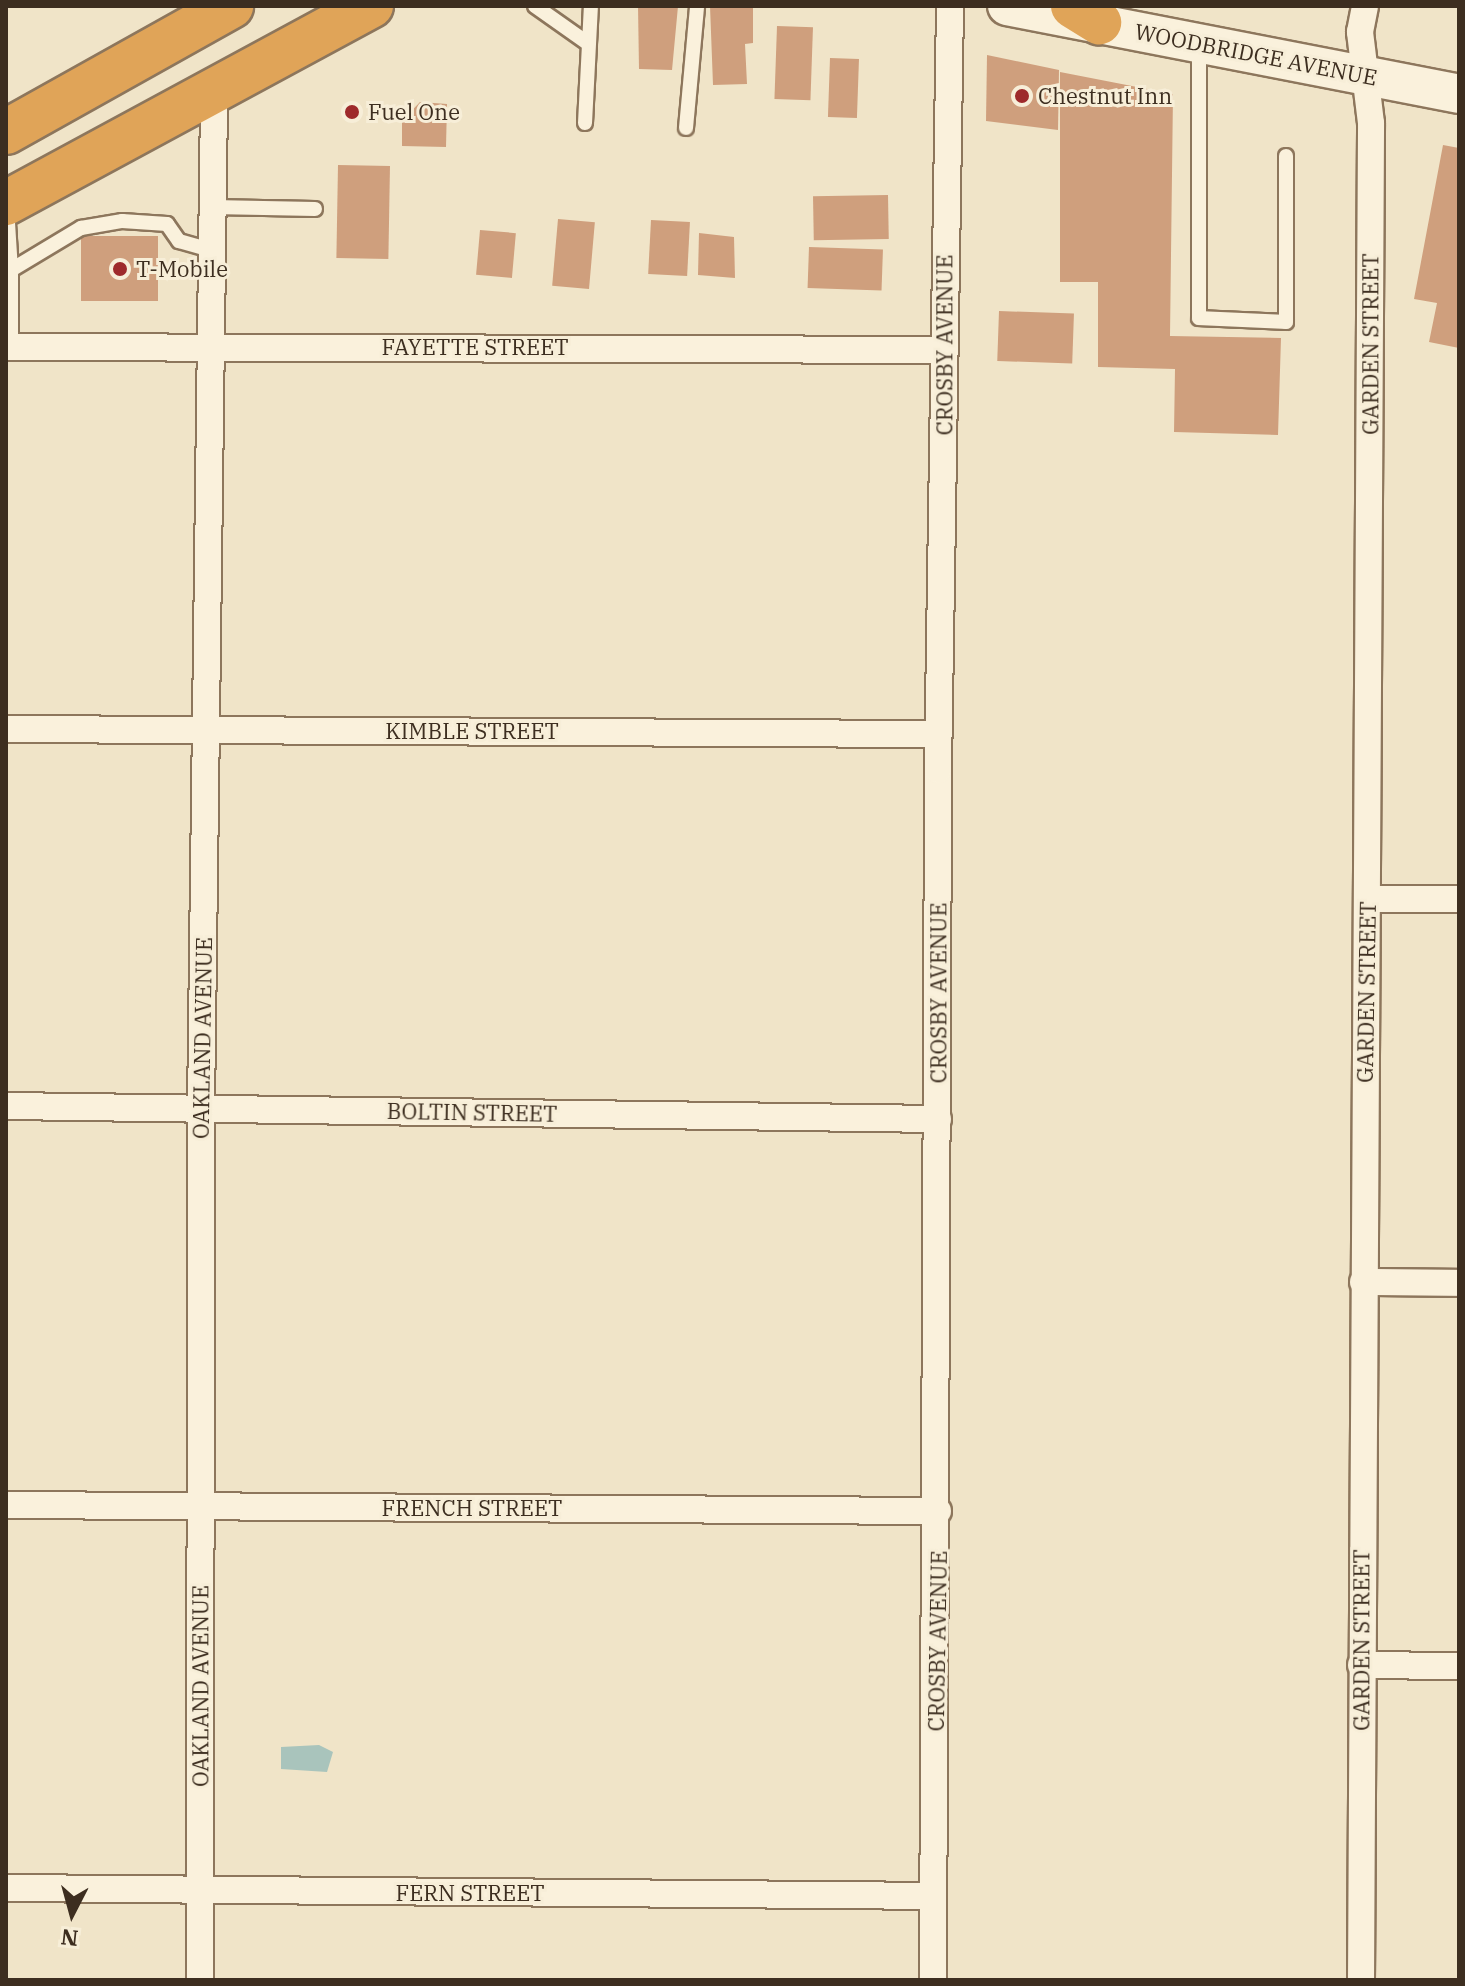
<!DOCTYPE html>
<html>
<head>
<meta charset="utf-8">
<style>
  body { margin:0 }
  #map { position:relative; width:1465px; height:1986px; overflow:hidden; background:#f0e4c8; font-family:"IBM Plex Serif",serif }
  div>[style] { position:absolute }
  .water>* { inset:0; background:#a9c4bc }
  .building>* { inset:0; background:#cf9f7d; transform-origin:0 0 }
  .roads { filter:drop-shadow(2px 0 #8d765c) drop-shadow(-2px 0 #8d765c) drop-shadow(0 2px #8d765c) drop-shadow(0 -2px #8d765c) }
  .lane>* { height:14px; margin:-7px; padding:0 7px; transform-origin:7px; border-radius:7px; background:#faf1dc }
  .street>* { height:26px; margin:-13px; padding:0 13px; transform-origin:13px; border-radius:13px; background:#faf1dc }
  .secondary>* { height:38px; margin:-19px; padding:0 19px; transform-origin:19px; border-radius:19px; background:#faf1dc }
  .highway>* { height:44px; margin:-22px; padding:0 22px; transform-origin:22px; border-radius:22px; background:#e0a458 }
  .dots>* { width:22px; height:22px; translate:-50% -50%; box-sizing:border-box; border:4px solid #f7eed8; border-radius:50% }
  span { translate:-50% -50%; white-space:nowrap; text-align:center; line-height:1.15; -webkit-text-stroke:6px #f7eed8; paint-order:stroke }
  .street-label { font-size:22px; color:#3d2e20 }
  .poi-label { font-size:22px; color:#3d2e20 }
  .left { translate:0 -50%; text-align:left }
  .frame { position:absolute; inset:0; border:8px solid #3d2e20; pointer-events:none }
  .north { position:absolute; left:32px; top:1874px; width:80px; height:80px; -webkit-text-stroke:6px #f7eed8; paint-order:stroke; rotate:186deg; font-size:22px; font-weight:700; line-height:32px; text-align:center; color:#3d2e20 }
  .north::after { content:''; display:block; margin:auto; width:28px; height:36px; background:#3d2e20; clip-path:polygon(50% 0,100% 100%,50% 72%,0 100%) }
</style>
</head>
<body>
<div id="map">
  <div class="water">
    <i style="clip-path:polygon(319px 1745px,333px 1752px,327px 1772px,281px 1769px,281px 1747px)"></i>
  </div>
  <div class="building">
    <i style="clip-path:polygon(638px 6px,678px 6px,672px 70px,639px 69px)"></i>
    <i style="clip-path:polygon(710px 6px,753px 8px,753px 43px,745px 44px,747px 84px,713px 85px)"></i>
    <i style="left:777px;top:26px;width:36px;height:73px;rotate:2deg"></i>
    <i style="clip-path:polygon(987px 55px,1059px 70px,1058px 130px,986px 121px)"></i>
    <i style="left:830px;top:58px;width:29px;height:59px;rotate:2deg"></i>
    <i style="clip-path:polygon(1060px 72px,1173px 94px,1170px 336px,1281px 338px,1278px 435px,1174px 432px,1175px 369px,1098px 367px,1098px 282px,1060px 282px)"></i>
    <i style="clip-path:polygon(420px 102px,447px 104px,446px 147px,402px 146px,402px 121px)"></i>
    <i style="clip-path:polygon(1443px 145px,1459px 148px,1459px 348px,1429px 342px,1437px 303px,1414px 299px)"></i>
    <i style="left:338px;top:165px;width:52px;height:93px;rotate:1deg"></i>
    <i style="left:888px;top:195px;width:44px;height:75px;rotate:89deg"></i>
    <i style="left:558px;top:219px;width:37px;height:67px;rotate:5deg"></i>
    <i style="left:651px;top:220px;width:39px;height:54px;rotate:3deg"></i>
    <i style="left:480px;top:230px;width:36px;height:45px;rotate:5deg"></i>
    <i style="clip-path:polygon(699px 233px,734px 237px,735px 278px,698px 275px)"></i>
    <i style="left:81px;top:236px;width:77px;height:65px"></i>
    <i style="left:809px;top:247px;width:74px;height:41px;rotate:2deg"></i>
    <i style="left:999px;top:311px;width:75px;height:50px;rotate:2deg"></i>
  </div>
  <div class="roads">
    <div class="lane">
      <i style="left:535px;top:6px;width:62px;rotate:35.2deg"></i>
      <i style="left:1199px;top:47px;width:271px;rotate:90deg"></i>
      <i style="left:1199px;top:318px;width:87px;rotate:2.6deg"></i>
      <i style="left:1286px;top:322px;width:166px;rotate:-90deg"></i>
      <i style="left:585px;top:123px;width:117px;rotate:-87.1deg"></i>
      <i style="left:686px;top:128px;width:122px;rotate:-84.8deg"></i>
      <i style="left:7px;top:207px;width:63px;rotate:86.4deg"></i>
      <i style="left:212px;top:207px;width:103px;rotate:1.1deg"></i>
      <i style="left:11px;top:347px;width:77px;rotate:-90deg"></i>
      <i style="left:11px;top:270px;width:82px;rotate:-31deg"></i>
      <i style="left:81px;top:228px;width:42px;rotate:-9.7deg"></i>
      <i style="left:122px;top:221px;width:45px;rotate:3.8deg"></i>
      <i style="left:167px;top:224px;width:21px;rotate:55deg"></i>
      <i style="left:179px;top:241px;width:33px;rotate:16deg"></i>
    </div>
    <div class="street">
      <i style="left:6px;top:347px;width:938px;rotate:0.18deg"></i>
      <i style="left:6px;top:729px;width:932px;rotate:0.31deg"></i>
      <i style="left:1368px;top:899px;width:91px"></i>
      <i style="left:6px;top:1106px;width:932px;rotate:0.8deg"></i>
      <i style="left:1363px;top:1282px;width:96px;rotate:0.6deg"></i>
      <i style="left:6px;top:1505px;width:932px;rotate:0.37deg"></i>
      <i style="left:1361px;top:1665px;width:98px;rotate:0.6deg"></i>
      <i style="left:6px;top:1888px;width:927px;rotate:0.49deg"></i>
      <i style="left:200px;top:1980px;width:873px;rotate:-89.93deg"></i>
      <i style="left:201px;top:1107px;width:1012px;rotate:-89.26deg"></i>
      <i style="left:933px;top:1980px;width:1210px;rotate:-89.76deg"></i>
      <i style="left:938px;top:770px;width:764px;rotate:-89.1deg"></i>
      <i style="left:1361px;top:1980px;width:1857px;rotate:-89.69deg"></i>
      <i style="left:1371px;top:123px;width:92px;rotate:-96.9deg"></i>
      <i style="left:1360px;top:32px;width:26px;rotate:-79deg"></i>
    </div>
    <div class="secondary">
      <i style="left:1007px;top:6px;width:460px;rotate:11deg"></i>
    </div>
    <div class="highway">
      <i style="left:1073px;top:6px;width:31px;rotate:32deg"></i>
      <i style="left:6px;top:132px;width:258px;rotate:-29.2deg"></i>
      <i style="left:6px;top:203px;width:415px;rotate:-28.4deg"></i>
    </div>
  </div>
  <div class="dots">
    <i style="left:1022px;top:96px;background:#9e2a2b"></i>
    <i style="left:352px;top:112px;background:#9e2a2b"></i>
    <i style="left:120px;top:269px;background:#9e2a2b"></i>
  </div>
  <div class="street-label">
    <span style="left:1256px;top:54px;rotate:11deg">WOODBRIDGE AVENUE</span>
    <span style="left:1370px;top:344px;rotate:-90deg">GARDEN STREET</span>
    <span style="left:944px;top:345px;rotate:-90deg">CROSBY AVENUE</span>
    <span style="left:475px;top:347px">FAYETTE STREET</span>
    <span style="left:472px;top:731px">KIMBLE STREET</span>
    <span style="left:1366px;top:992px;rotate:-89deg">GARDEN STREET</span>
    <span style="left:938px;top:993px;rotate:-90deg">CROSBY AVENUE</span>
    <span style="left:202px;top:1038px;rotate:-89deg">OAKLAND AVENUE</span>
    <span style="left:472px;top:1112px;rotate:1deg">BOLTIN STREET</span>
    <span style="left:472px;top:1508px">FRENCH STREET</span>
    <span style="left:1361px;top:1640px;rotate:-90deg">GARDEN STREET</span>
    <span style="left:937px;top:1641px;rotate:-89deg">CROSBY AVENUE</span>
    <span style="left:200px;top:1686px;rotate:-90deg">OAKLAND AVENUE</span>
    <span style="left:470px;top:1893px">FERN STREET</span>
  </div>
  <div class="poi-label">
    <span class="left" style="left:1038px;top:96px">Chestnut Inn</span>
    <span class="left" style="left:368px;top:112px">Fuel One</span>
    <span class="left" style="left:136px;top:269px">T-Mobile</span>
  </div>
  <div class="frame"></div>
  <div class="north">N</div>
</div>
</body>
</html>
